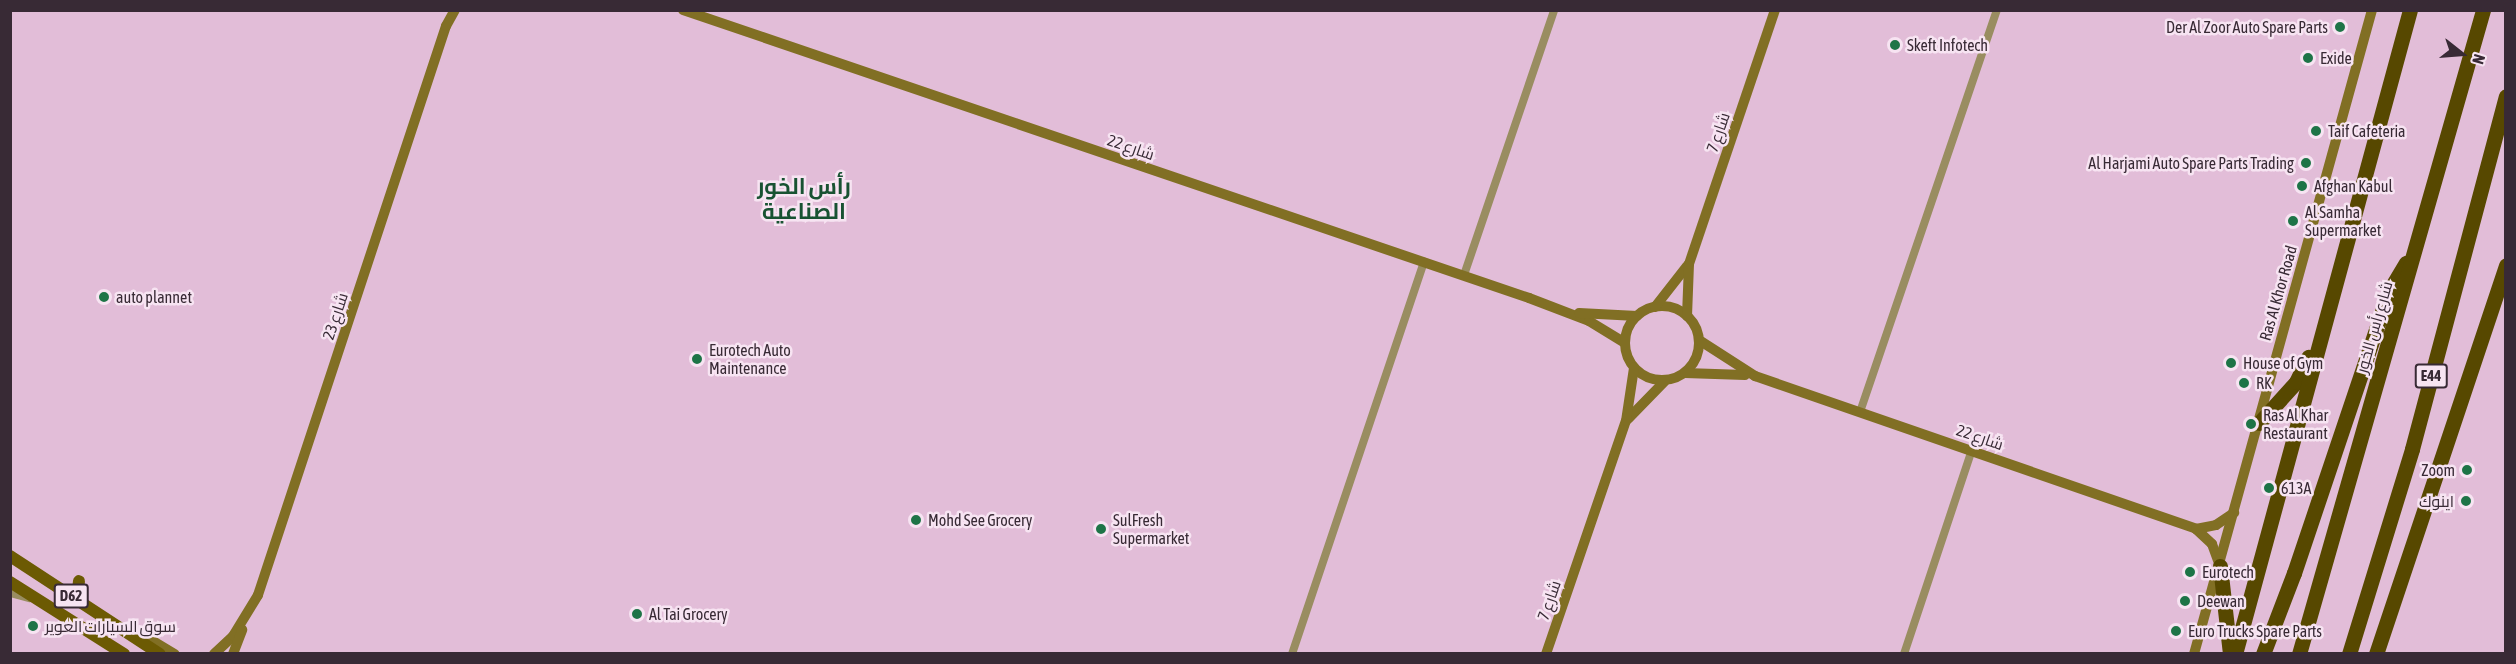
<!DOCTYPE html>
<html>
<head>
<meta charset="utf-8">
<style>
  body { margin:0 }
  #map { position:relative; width:2516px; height:664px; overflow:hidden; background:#e2bdd8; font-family:"Asap Condensed",Cairo,sans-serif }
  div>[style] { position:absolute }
  .street>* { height:8px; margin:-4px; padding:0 4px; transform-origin:4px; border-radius:4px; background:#998d61 }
  .secondary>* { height:10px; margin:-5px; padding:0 5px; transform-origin:5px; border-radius:5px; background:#816f24 }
  .secondary>.ring { margin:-5px; padding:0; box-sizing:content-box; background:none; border:10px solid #816f24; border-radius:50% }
  .primary>* { height:12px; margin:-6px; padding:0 6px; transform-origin:6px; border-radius:6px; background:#6c5a03 }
  .highway>* { height:15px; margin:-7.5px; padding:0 7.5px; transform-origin:7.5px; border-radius:7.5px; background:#574800 }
  .dots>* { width:16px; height:16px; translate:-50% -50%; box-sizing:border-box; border:3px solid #f7e4f2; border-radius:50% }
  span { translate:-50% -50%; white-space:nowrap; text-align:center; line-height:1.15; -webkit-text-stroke:5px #f7e4f2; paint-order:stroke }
  .shield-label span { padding:2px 4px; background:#f7e4f2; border:2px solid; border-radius:4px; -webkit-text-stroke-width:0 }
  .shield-label { font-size:15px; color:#382a35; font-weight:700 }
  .poi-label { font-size:16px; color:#382a35 }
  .right { translate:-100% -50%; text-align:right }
  .left { translate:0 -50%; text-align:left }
  .street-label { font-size:16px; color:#382a35 }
  .district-label { font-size:22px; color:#185232; font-weight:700 }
  .frame { position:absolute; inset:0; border:12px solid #382a35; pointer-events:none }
  .north { position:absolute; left:2432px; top:24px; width:60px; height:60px; -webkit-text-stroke:4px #f7e4f2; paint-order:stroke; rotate:107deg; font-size:16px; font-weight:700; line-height:24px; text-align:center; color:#382a35 }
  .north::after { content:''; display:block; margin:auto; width:21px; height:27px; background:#382a35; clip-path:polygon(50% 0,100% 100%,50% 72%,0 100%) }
</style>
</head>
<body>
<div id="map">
  <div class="street">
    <i style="left:1464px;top:275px;width:280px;rotate:-71.2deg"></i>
    <i style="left:1860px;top:412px;width:425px;rotate:-71.2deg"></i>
    <i style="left:10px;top:593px;width:20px;rotate:15deg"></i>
    <i style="left:1292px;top:654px;width:414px;rotate:-71.4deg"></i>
    <i style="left:1904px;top:654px;width:215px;rotate:-71.6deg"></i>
  </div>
  <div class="secondary">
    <i style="left:683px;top:10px;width:894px;rotate:18.8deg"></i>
    <i style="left:1529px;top:298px;width:64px;rotate:21deg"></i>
    <i style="left:1589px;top:321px;width:42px;rotate:31.4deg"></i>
    <i class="ring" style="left:1625px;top:306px;width:64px;height:64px"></i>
    <i style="left:1655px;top:307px;width:52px;rotate:-52deg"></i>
    <i style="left:1579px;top:313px;width:58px;rotate:3deg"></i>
    <i style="left:1687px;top:316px;width:52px;rotate:-87.8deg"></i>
    <i style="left:1689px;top:264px;width:268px;rotate:-71.3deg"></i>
    <i style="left:1699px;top:340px;width:67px;rotate:32.7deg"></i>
    <i style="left:1755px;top:376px;width:467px;rotate:19.1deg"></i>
    <i style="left:2196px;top:529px;width:22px;rotate:43deg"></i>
    <i style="left:2212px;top:544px;width:23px;rotate:70deg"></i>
    <i style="left:1685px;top:373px;width:60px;rotate:1.9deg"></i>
    <i style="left:1628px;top:419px;width:53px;rotate:-45.8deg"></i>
    <i style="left:2196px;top:529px;width:20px;rotate:-11deg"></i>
    <i style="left:2216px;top:525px;width:22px;rotate:-34deg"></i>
    <i style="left:132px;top:635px;width:16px;rotate:11deg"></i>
    <i style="left:148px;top:638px;width:31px;rotate:31deg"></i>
    <i style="left:214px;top:654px;width:26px;rotate:-43deg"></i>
    <i style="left:233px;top:636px;width:48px;rotate:-58.6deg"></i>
    <i style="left:258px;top:595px;width:599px;rotate:-71.72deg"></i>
    <i style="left:446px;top:26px;width:18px;rotate:-61deg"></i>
    <i style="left:233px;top:654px;width:26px;rotate:-69deg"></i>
    <i style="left:1546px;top:654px;width:246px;rotate:-71.1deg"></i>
    <i style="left:1626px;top:421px;width:54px;rotate:-81.4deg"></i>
    <i style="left:2194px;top:654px;width:668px;rotate:-74.55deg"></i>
  </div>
  <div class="primary">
    <i style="left:10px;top:556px;width:179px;rotate:33.2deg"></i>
    <i style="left:10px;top:582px;width:135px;rotate:32.3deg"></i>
    <i style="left:77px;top:600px;width:19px;rotate:-84deg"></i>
  </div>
  <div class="highway">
    <i style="left:2259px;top:423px;width:55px;rotate:-47.9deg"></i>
    <i style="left:2296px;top:382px;width:28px;rotate:-64deg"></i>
    <i style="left:2220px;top:566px;width:89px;rotate:83.5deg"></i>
    <i style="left:2235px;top:654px;width:667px;rotate:-74.8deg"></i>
    <i style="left:2263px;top:654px;width:87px;rotate:-69.1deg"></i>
    <i style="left:2294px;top:573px;width:298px;rotate:-71.4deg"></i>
    <i style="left:2389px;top:291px;width:33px;rotate:-59deg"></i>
    <i style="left:2299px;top:654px;width:670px;rotate:-74.05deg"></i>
    <i style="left:2349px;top:654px;width:214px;rotate:-72.9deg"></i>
    <i style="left:2412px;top:449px;width:365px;rotate:-75.1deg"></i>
    <i style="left:2376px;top:654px;width:410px;rotate:-71.5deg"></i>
  </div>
  <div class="dots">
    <i style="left:2340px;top:27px;background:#1e7447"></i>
    <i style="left:1895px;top:45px;background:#1e7447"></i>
    <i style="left:2308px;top:58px;background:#1e7447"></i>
    <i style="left:2316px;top:131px;background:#1e7447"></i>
    <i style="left:2306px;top:163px;background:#1e7447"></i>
    <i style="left:2302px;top:186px;background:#1e7447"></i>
    <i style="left:2293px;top:221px;background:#1e7447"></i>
    <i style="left:104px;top:297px;background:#1e7447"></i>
    <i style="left:697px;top:359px;background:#1e7447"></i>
    <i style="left:2231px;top:363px;background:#1e7447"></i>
    <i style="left:2244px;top:383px;background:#1e7447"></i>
    <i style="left:2251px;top:424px;background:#1e7447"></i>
    <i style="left:2467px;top:470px;background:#1e7447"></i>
    <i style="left:2269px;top:488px;background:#1e7447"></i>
    <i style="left:2466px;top:501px;background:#1e7447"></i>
    <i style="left:916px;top:520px;background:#1e7447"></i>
    <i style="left:1101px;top:529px;background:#1e7447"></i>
    <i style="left:2190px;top:572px;background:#1e7447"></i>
    <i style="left:2185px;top:601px;background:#1e7447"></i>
    <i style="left:637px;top:614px;background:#1e7447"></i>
    <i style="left:33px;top:626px;background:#1e7447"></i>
    <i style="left:2176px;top:631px;background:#1e7447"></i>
  </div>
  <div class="shield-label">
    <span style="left:2431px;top:376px">E44</span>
    <span style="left:71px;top:596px">D62</span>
  </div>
  <div class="poi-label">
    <span class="right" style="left:2328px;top:27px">Der Al Zoor Auto Spare Parts</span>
    <span class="left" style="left:1907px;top:45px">Skeft Infotech</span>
    <span class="left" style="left:2320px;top:58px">Exide</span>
    <span class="left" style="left:2328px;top:131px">Taif Cafeteria</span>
    <span class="right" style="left:2294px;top:163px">Al Harjami Auto Spare Parts Trading</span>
    <span class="left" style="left:2314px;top:186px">Afghan Kabul</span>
    <span class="left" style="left:2305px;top:221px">Al Samha<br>Supermarket</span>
    <span class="left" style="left:116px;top:297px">auto plannet</span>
    <span class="left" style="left:709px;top:359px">Eurotech Auto<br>Maintenance</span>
    <span class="left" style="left:2243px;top:363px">House of Gym</span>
    <span class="left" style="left:2256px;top:383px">RK</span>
    <span class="left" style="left:2263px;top:424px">Ras Al Khar<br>Restaurant</span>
    <span class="right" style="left:2455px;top:470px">Zoom</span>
    <span class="left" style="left:2281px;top:488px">613A</span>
    <span class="right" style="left:2454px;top:501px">اينوك</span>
    <span class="left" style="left:928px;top:520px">Mohd See Grocery</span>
    <span class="left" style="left:1113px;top:529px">SulFresh<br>Supermarket</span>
    <span class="left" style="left:2202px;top:572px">Eurotech</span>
    <span class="left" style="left:2197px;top:601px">Deewan</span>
    <span class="left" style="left:649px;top:614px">Al Tai Grocery</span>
    <span class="left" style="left:45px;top:626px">سوق السيارات العوير</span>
    <span class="left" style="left:2188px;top:631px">Euro Trucks Spare Parts</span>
  </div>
  <div class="street-label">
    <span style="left:1718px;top:132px;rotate:-71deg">شارع 7</span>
    <span style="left:1131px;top:147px;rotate:19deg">شارع 22</span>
    <span style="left:2278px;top:293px;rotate:-74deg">Ras Al Khor Road</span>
    <span style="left:335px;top:316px;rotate:-72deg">شارع 23</span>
    <span style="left:2374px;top:327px;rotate:-74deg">شارع رأس الخور</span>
    <span style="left:1980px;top:437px;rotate:19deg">شارع 22</span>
    <span style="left:1549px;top:600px;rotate:-71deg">شارع 7</span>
  </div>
  <div class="district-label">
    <span style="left:804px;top:199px">رأس الخور<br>الصناعية</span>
  </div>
  <div class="frame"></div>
  <div class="north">N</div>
</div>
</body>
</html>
